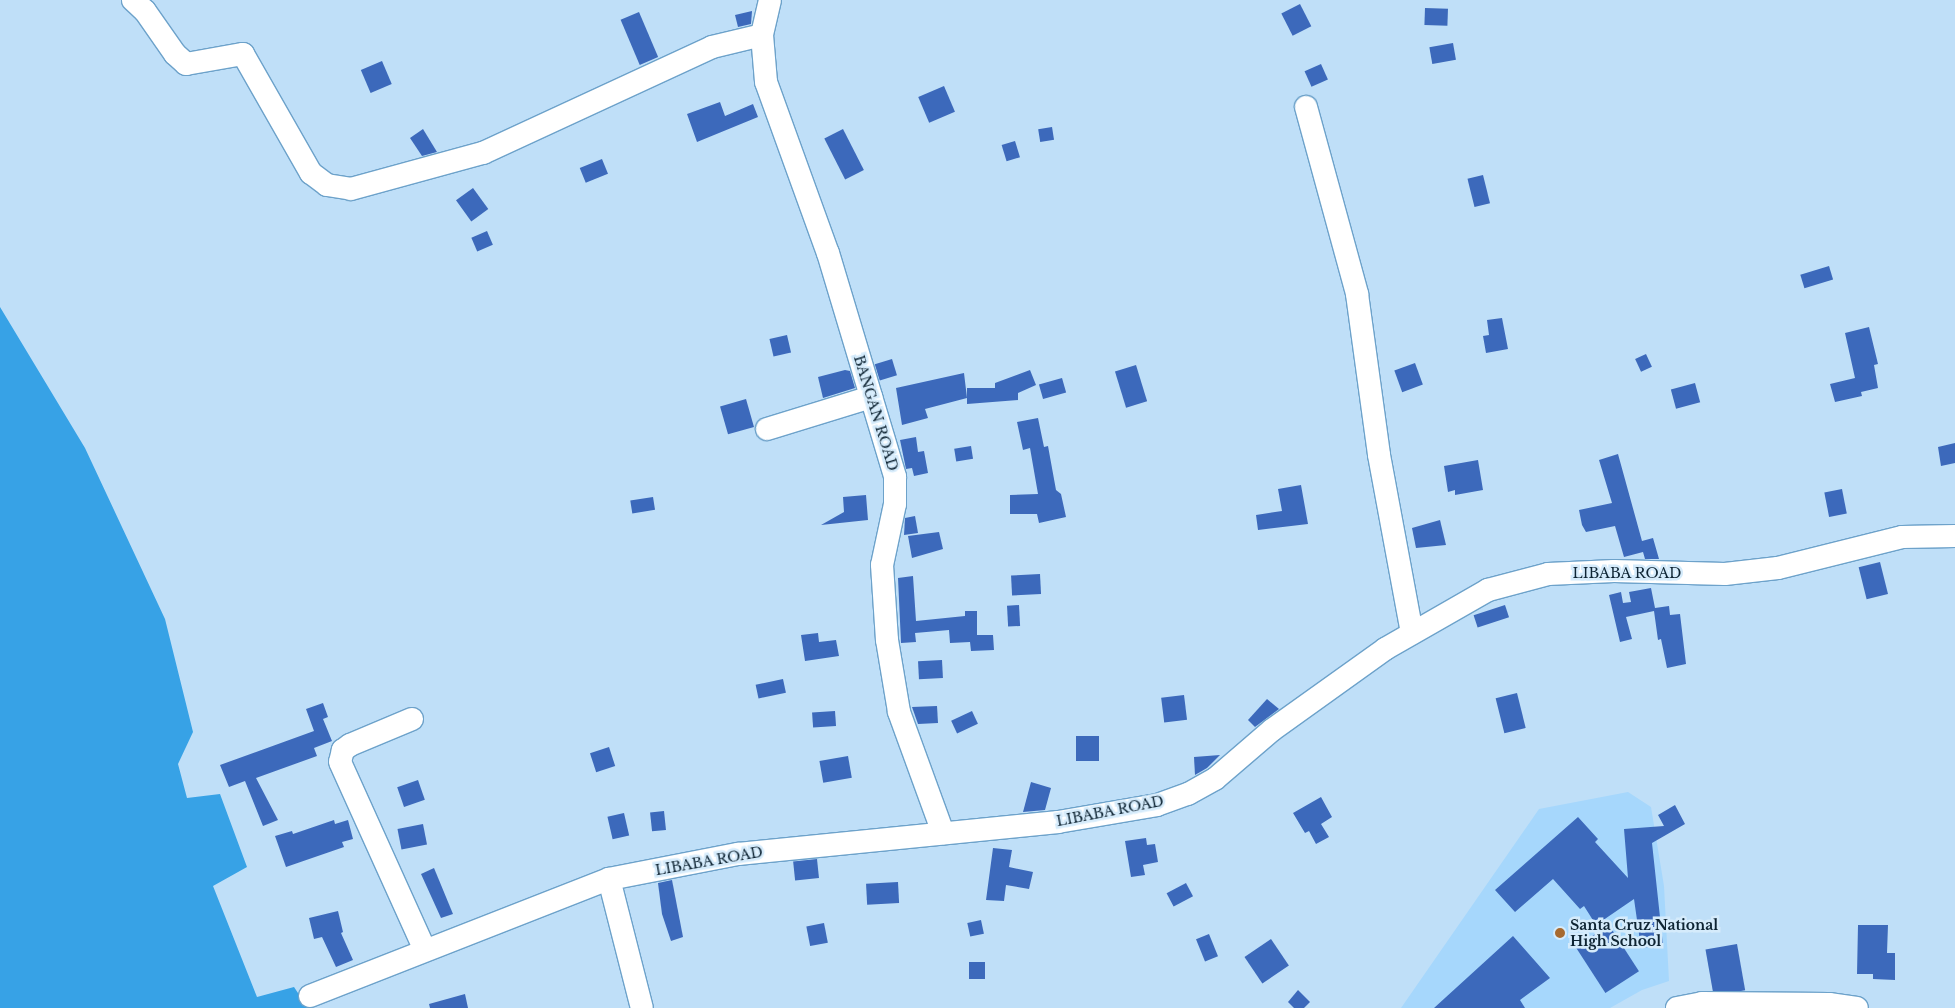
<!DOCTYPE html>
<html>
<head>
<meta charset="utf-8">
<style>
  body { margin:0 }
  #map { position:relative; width:1955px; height:1008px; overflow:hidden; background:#bfdff8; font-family:"Libre Baskerville",serif }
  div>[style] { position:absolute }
  .built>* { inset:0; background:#a6d7fc }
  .water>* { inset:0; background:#37a2e6 }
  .building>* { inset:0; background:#3c69bb; transform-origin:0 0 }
  .roads { filter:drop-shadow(1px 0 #6da2ca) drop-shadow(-1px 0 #6da2ca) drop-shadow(0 1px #6da2ca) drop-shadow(0 -1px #6da2ca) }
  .minor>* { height:22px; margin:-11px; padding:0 11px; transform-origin:11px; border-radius:11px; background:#fff }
  .dots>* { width:14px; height:14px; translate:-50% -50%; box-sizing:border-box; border:2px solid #d5ebfb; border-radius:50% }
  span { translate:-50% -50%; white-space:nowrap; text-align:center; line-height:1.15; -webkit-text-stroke:5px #d5ebfb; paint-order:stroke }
  .street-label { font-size:14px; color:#0e2433 }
  .poi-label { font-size:14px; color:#0e2433; font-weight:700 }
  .left { translate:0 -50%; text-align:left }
</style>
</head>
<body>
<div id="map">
  <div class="built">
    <i style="clip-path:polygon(1628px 792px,1651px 807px,1664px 886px,1669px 981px,1642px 990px,1610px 1008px,1401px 1008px,1539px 809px)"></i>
  </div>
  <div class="water">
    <i style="clip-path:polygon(0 307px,85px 448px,165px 619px,193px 732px,178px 764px,187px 798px,220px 794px,247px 867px,213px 886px,257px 997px,294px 987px,308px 1008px,0 1008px)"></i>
  </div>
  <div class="building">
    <i style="left:1300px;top:4px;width:25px;height:21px;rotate:63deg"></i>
    <i style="left:1425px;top:8px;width:23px;height:17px;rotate:2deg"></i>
    <i style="clip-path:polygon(752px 11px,751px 24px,738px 27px,735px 15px)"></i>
    <i style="left:639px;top:12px;width:49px;height:20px;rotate:67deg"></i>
    <i style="left:1453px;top:43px;width:17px;height:24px;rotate:80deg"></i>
    <i style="left:382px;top:61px;width:25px;height:23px;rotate:67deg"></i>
    <i style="left:1321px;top:64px;width:17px;height:18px;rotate:66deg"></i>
    <i style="left:944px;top:86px;width:28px;height:28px;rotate:67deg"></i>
    <i style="clip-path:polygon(720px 102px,725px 116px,753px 104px,758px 117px,697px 142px,687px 114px)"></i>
    <i style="left:1052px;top:127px;width:13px;height:14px;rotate:81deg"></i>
    <i style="clip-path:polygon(423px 129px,437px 152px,422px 156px,410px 138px)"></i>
    <i style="left:843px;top:129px;width:46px;height:21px;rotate:63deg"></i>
    <i style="left:1015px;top:141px;width:17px;height:14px;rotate:73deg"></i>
    <i style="left:602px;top:159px;width:16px;height:24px;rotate:68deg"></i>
    <i style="left:1483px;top:175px;width:29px;height:16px;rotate:76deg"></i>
    <i style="left:473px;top:188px;width:26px;height:21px;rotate:54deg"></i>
    <i style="left:487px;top:231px;width:15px;height:17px;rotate:67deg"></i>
    <i style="left:1829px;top:266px;width:14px;height:30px;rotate:73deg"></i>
    <i style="clip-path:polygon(1502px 318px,1508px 349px,1486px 353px,1483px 336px,1489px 335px,1487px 320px)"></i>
    <i style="clip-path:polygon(1869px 327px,1878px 364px,1874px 365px,1878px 388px,1861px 392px,1862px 396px,1835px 402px,1830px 384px,1855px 378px,1845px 333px)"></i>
    <i style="left:787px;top:335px;width:18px;height:18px;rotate:77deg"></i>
    <i style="left:1646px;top:354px;width:14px;height:12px;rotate:65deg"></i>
    <i style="left:892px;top:359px;width:17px;height:18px;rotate:73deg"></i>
    <i style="left:1415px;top:363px;width:23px;height:22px;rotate:70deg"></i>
    <i style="left:1136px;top:365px;width:38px;height:22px;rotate:73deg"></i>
    <i style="clip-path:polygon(845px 370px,850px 371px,855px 388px,823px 398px,818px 377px)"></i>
    <i style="clip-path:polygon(1030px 370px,1036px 385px,1018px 393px,1018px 400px,967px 404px,967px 388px,995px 388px,995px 383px)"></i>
    <i style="clip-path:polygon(964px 373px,967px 398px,925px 409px,928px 418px,902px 425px,896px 388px)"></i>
    <i style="left:1062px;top:378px;width:15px;height:24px;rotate:74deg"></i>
    <i style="left:1695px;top:383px;width:20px;height:25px;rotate:75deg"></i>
    <i style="left:746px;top:399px;width:29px;height:27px;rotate:74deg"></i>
    <i style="clip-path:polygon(1038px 418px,1044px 447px,1048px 446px,1056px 490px,1061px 494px,1066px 517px,1039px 523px,1037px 514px,1010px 514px,1010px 495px,1038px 494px,1030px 448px,1023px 450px,1017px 422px)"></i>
    <i style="clip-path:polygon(916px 437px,918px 452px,924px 451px,928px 473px,914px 476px,912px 468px,906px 469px,900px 440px)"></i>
    <i style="clip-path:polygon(1955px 443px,1955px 463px,1941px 466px,1938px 447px)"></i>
    <i style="left:971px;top:446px;width:13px;height:17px;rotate:81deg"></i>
    <i style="clip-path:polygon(1618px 454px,1642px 541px,1653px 538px,1659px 559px,1645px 559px,1643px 552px,1624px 557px,1615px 526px,1586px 532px,1582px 525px,1579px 510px,1612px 503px,1599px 460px)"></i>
    <i style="clip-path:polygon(1478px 460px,1483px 490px,1455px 495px,1455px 490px,1448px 492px,1444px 466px)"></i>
    <i style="clip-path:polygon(1301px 485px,1308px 524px,1258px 530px,1256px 515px,1282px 511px,1278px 489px)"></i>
    <i style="left:1842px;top:489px;width:25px;height:18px;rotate:79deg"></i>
    <i style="clip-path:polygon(866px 495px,868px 520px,821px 525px,844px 512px,843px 497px)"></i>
    <i style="left:653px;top:497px;width:13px;height:23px;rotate:81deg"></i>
    <i style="clip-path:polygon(915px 516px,918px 533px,904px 535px,905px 518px)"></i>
    <i style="clip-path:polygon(1440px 520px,1446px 545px,1416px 548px,1412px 528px)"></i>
    <i style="clip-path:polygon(939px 532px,943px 549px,912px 558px,908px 536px)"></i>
    <i style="left:1880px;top:562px;width:33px;height:22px;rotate:76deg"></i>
    <i style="left:1040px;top:574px;width:20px;height:29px;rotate:87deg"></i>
    <i style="clip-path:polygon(913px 576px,916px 621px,965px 616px,965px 611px,977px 611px,977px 635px,993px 635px,994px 650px,971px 651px,970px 642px,950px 643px,949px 630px,915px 633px,916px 642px,901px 643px,898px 578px)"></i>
    <i style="clip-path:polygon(1651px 588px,1655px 608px,1669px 606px,1670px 615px,1680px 614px,1686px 664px,1667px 668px,1661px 639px,1658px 640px,1654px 611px,1626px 617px,1632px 639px,1620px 642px,1609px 595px,1621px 592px,1623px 603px,1631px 602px,1629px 592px)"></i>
    <i style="left:1019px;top:605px;width:21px;height:12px;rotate:87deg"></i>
    <i style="left:1505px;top:605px;width:13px;height:33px;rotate:72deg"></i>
    <i style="clip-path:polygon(818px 633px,819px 642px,836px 640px,839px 656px,805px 661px,801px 635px)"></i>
    <i style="left:942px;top:660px;width:18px;height:24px;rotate:87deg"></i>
    <i style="left:783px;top:679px;width:14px;height:28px;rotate:78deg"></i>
    <i style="left:1517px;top:693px;width:36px;height:22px;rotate:76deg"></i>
    <i style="left:1184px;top:695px;width:25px;height:23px;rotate:83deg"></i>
    <i style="clip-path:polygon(1267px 699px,1279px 709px,1255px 727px,1248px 720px)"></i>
    <i style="clip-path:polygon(323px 703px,328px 717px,323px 719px,332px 741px,314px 748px,317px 756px,256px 778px,278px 820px,263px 826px,245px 781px,229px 787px,220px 765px,314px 731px,306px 709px)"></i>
    <i style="clip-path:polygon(937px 706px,938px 723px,918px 724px,912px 707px)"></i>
    <i style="left:835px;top:711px;width:15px;height:23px;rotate:86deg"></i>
    <i style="left:972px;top:711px;width:14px;height:23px;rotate:65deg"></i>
    <i style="left:1076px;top:736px;width:23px;height:25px"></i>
    <i style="left:609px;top:747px;width:20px;height:20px;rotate:72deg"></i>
    <i style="clip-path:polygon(1220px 755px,1207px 768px,1195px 775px,1194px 757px)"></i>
    <i style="left:848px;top:756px;width:22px;height:29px;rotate:80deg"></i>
    <i style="left:418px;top:780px;width:21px;height:22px;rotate:71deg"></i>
    <i style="clip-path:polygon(1031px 782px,1051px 788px,1045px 810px,1023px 812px)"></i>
    <i style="clip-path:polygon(1321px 797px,1332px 817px,1321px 824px,1329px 837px,1316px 844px,1309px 831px,1305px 833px,1293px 813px)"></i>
    <i style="clip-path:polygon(1675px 805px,1685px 824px,1652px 843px,1663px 945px,1641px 948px,1634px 899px,1596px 925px,1584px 906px,1580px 909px,1553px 879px,1515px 912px,1495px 890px,1578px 817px,1598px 839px,1595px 842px,1628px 878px,1624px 829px,1664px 826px,1658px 815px)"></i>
    <i style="left:664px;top:811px;width:19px;height:14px;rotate:84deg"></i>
    <i style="left:624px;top:813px;width:23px;height:17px;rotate:77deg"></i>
    <i style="clip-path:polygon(334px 820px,335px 824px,348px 820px,353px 839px,342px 842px,344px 847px,286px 867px,275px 836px,292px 831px,293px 834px)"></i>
    <i style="left:423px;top:824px;width:21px;height:26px;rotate:79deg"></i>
    <i style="clip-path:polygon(1146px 838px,1147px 845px,1155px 844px,1158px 862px,1143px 865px,1145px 875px,1131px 877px,1125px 841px)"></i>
    <i style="clip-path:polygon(993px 848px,1012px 850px,1009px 867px,1033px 872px,1029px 889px,1006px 885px,1004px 901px,986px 900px)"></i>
    <i style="left:817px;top:859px;width:19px;height:24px;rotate:84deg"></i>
    <i style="clip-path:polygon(434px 868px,453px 914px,441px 918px,421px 874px)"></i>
    <i style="clip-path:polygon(672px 880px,683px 937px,671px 941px,662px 914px,658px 883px)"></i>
    <i style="left:898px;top:882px;width:21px;height:32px;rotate:87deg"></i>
    <i style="left:1186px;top:883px;width:15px;height:22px;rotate:62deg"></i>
    <i style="clip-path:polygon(338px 911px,343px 932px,341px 933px,353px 960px,336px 967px,322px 937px,314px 939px,309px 918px)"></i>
    <i style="left:981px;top:920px;width:14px;height:14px;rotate:78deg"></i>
    <i style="left:824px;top:923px;width:20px;height:18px;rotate:79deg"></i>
    <i style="left:1609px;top:925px;width:55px;height:40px;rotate:57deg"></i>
    <i style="clip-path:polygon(1858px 925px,1888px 925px,1887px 953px,1895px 953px,1895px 980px,1873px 979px,1873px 974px,1857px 974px)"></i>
    <i style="left:1209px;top:934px;width:24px;height:14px;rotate:68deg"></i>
    <i style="clip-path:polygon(1513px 936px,1550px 978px,1520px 1000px,1525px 1008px,1434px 1008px)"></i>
    <i style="left:1271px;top:939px;width:32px;height:32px;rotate:56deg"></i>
    <i style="left:1737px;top:944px;width:47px;height:32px;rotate:80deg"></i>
    <i style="left:969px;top:962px;width:16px;height:17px"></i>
    <i style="clip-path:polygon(1298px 990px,1310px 1002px,1304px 1008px,1294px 1008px,1288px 1002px)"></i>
    <i style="clip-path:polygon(465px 994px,468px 1008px,430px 1008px,429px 1004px)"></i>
  </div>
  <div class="roads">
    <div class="minor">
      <i style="left:133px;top:0;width:16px;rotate:43deg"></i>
      <i style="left:145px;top:11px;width:52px;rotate:55.1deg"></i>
      <i style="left:175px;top:54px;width:15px;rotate:42deg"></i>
      <i style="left:186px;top:64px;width:58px;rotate:-10deg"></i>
      <i style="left:243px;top:54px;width:137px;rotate:60.3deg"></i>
      <i style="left:311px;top:173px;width:20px;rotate:37deg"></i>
      <i style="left:327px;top:185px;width:24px;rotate:9deg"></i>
      <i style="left:351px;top:189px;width:137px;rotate:-15.3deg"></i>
      <i style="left:483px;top:153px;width:252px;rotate:-24.8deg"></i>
      <i style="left:712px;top:47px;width:51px;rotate:-13.5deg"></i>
      <i style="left:770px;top:0;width:36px;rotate:103deg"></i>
      <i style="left:762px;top:35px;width:47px;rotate:85.1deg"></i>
      <i style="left:766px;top:82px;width:182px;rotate:70.1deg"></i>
      <i style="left:828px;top:253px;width:234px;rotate:73.3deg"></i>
      <i style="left:895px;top:477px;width:27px;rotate:90deg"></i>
      <i style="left:895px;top:504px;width:62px;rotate:102deg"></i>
      <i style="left:882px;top:565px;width:75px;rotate:86.2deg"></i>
      <i style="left:887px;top:640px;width:73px;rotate:80.5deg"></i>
      <i style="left:899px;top:712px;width:129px;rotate:70deg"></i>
      <i style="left:1306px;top:107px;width:194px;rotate:74.7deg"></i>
      <i style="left:1357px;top:294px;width:162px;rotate:82.2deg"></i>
      <i style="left:1379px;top:455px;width:181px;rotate:79.5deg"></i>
      <i style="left:767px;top:429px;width:109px;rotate:-17.1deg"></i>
      <i style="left:412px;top:719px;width:67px;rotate:157.2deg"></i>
      <i style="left:350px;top:745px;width:9px;rotate:144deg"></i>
      <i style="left:343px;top:750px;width:12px;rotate:104deg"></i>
      <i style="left:340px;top:762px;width:206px;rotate:65.7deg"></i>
      <i style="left:609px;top:879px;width:133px;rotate:75.7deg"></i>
      <i style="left:310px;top:996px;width:321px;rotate:-21.4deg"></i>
      <i style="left:609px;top:879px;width:131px;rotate:-11deg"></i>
      <i style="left:738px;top:854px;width:322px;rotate:-5.7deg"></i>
      <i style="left:1058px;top:822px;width:100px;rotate:-9.7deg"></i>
      <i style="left:1157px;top:805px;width:33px;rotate:-20deg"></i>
      <i style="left:1188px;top:794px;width:31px;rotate:-29deg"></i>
      <i style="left:1215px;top:779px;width:75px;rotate:-40.7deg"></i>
      <i style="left:1272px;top:730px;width:139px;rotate:-35.6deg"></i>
      <i style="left:1385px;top:649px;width:119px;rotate:-29.8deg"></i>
      <i style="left:1488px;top:590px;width:62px;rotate:-14.9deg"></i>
      <i style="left:1548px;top:574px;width:66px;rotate:-2.6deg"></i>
      <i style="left:1614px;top:571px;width:111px;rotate:1.5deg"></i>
      <i style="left:1725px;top:574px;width:53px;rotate:-6.5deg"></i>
      <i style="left:1778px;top:568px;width:128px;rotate:-14deg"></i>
      <i style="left:1902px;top:537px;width:53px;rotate:-1.1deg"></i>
      <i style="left:1677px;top:1008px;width:25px;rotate:-11deg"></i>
      <i style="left:1702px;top:1003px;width:127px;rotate:0.5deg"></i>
      <i style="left:1829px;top:1004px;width:28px;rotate:8deg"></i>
    </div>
  </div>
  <div class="dots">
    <i style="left:1560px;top:933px;background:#a7692e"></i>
  </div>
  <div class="street-label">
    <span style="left:876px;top:413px;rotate:73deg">BANGAN ROAD</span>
    <span style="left:1627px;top:573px">LIBABA ROAD</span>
    <span style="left:1110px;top:811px;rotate:-11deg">LIBABA ROAD</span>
    <span style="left:709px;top:861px;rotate:-10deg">LIBABA ROAD</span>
  </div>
  <div class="poi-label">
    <span class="left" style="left:1570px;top:933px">Santa Cruz National<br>High School</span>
  </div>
</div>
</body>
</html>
